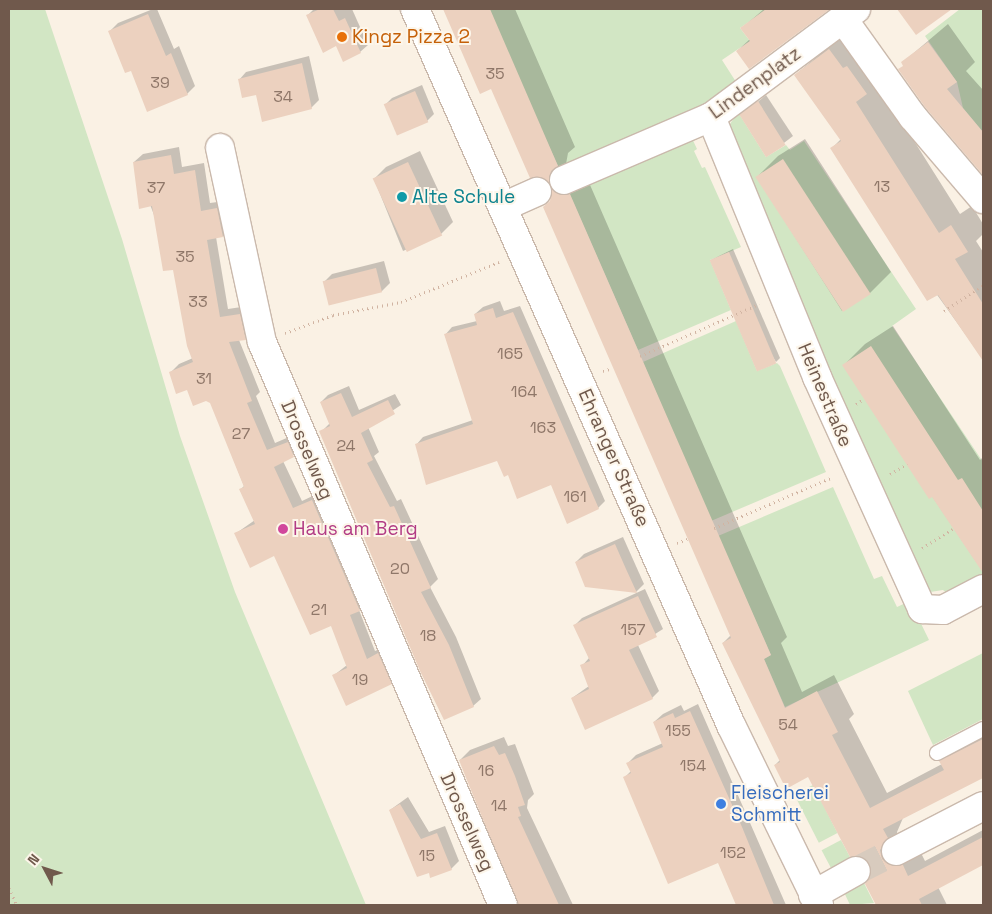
<!DOCTYPE html>
<html>
<head>
<meta charset="utf-8">
<style>
  body { margin:0 }
  #map { position:relative; width:992px; height:914px; overflow:hidden; background:#faf1e4; font-family:"Space Grotesk",sans-serif }
  div>[style] { position:absolute }
  .green>* { inset:0; background:#d2e6c4; transform-origin:0 0 }
  .shadow>* { inset:0; background:#0003 }
  .building>* { inset:0; background:#ecd1bf; transform-origin:0 0 }
  .minor-tunnel>* { height:28px; margin-top:-14px; transform-origin:0; background:repeating-linear-gradient(90deg,#d8cbbe 0 28px,transparent 0 42px) }
  .path>* { height:3px; margin-top:-1.5px; transform-origin:0; background:repeating-linear-gradient(90deg,#d1b4a2 0 1px,transparent 0 5px) }
  .roads { filter:drop-shadow(1px 0 #cab9ac) drop-shadow(-1px 0 #cab9ac) drop-shadow(0 1px #cab9ac) drop-shadow(0 -1px #cab9ac) }
  .service>* { height:14px; margin:-7px; padding:0 7px; transform-origin:7px; border-radius:7px; background:#fff }
  .minor>* { height:28px; margin:-14px; padding:0 14px; transform-origin:14px; border-radius:14px; background:#fff }
  .dots>* { width:14px; height:14px; translate:-50% -50%; box-sizing:border-box; border:2px solid #fdf6ea; border-radius:50% }
  span { translate:-50% -50%; white-space:nowrap; text-align:center; line-height:1.15; -webkit-text-stroke:4px #fdf6ea; paint-order:stroke }
  .number-label { font-size:16px; color:#8f7769 }
  .number-label span { -webkit-text-stroke-width:0 }
  .food-label { font-size:19px; color:#c56008 }
  .left { translate:0 -50%; text-align:left }
  .street-label { font-size:19px; color:#70594c }
  .culture-label { font-size:19px; color:#0d838f }
  .hotel-label { font-size:19px; color:#b23c85 }
  .shop-label { font-size:19px; color:#366cbe }
  .frame { position:absolute; inset:0; border:10px solid #70594c; pointer-events:none }
  .north { position:absolute; left:20px; top:844px; width:50px; height:50px; -webkit-text-stroke:4px #fdf6ea; paint-order:stroke; rotate:310deg; font-size:14px; font-weight:700; line-height:20px; text-align:center; color:#70594c }
  .north::after { content:''; display:block; margin:auto; width:18px; height:22px; background:#70594c; clip-path:polygon(50% 0,100% 100%,50% 72%,0 100%) }
</style>
</head>
<body>
<div id="map">
  <div class="green">
    <i style="clip-path:polygon(9px 9px,45px 9px,122px 239px,180px 436px,235px 592px,366px 905px,9px 905px)"></i>
    <i style="clip-path:polygon(485px 9px,792px 9px,756px 17px,740px 28px,750px 41px,722px 60px,738px 85px,696px 114px,561px 172px)"></i>
    <i style="clip-path:polygon(960px 9px,983px 9px,983px 132px,963px 108px,957px 82px,925px 36px)"></i>
    <i style="clip-path:polygon(738px 112px,766px 157px,786px 145px,790px 150px,804px 141px,916px 309px,892px 326px,983px 462px,983px 578px,950px 596px,943px 590px,924px 593px,724px 133px)"></i>
    <i style="clip-path:polygon(690px 134px,697px 149px,694px 151px,702px 168px,705px 167px,741px 247px,710px 260px,731px 310px,638px 350px,567px 188px)"></i>
    <i style="clip-path:polygon(736px 321px,757px 371px,777px 363px,780px 366px,826px 472px,711px 521px,643px 362px)"></i>
    <i style="clip-path:polygon(833px 487px,874px 579px,882px 576px,897px 607px,910px 601px,929px 640px,785px 707px,764px 659px,771px 655px,718px 536px)"></i>
    <i style="clip-path:polygon(983px 653px,983px 719px,933px 745px,908px 691px)"></i>
    <i style="left:813px;top:785px;width:54px;height:21px;rotate:63deg"></i>
    <i style="left:841px;top:840px;width:24px;height:22px;rotate:62deg"></i>
    <i style="clip-path:polygon(863px 881px,874px 903px,850px 905px,843px 890px)"></i>
  </div>
  <div class="shadow">
    <i style="clip-path:polygon(153px 9px,157px 9px,174px 49px,179px 46px,195px 86px,187px 94px,132px 69px,110px 31px,118px 23px)"></i>
    <i style="clip-path:polygon(314px 9px,352px 9px,368px 45px,360px 52px,336px 44px,307px 16px)"></i>
    <i style="clip-path:polygon(445px 9px,515px 9px,575px 147px,568px 153px,566px 164px,549px 181px,491px 87px,481px 92px)"></i>
    <i style="clip-path:polygon(764px 9px,828px 9px,749px 67px,737px 51px,750px 39px,742px 28px)"></i>
    <i style="clip-path:polygon(898px 9px,950px 9px,916px 33px)"></i>
    <i style="clip-path:polygon(948px 24px,975px 62px,966px 71px,983px 90px,983px 173px,926px 107px,903px 62px)"></i>
    <i style="clip-path:polygon(849px 30px,877px 82px,960px 214px,972px 206px,983px 224px,983px 234px,976px 241px,983px 252px,983px 359px,832px 148px,841px 139px,795px 75px)"></i>
    <i style="clip-path:polygon(309px 56px,319px 100px,311px 108px,257px 94px,239px 80px,246px 72px)"></i>
    <i style="clip-path:polygon(422px 85px,434px 114px,427px 121px,385px 105px,392px 98px)"></i>
    <i style="clip-path:polygon(766px 95px,793px 136px,767px 156px,742px 115px)"></i>
    <i style="clip-path:polygon(805px 139px,891px 272px,870px 293px,842px 311px,757px 177px,778px 156px)"></i>
    <i style="clip-path:polygon(179px 147px,182px 167px,204px 163px,210px 203px,225px 201px,231px 227px,223px 236px,216px 237px,228px 309px,248px 306px,253px 330px,239px 340px,260px 392px,256px 396px,275px 443px,296px 434px,302px 447px,283px 461px,302px 501px,321px 492px,368px 602px,359px 610px,375px 651px,387px 646px,399px 675px,391px 683px,333px 676px,347px 665px,331px 624px,275px 555px,235px 534px,255px 520px,240px 490px,244px 486px,211px 402px,187px 388px,170px 373px,179px 364px,193px 358px,174px 268px,134px 162px,143px 154px)"></i>
    <i style="clip-path:polygon(420px 151px,453px 222px,441px 234px,403px 251px,374px 179px,386px 167px)"></i>
    <i style="clip-path:polygon(570px 173px,587px 178px,787px 637px,781px 643px,802px 692px,834px 675px,854px 714px,849px 719px,887px 793px,942px 764px,958px 745px,983px 732px,983px 777px,903px 818px,897px 832px,899px 842px,919px 849px,925px 861px,983px 830px,983px 864px,938px 887px,947px 905px,877px 905px,866px 884px,873px 872px,871px 863px,809px 775px,775px 765px,780px 760px,723px 643px,731px 635px,551px 200px,553px 190px)"></i>
    <i style="clip-path:polygon(733px 249px,780px 358px,776px 362px,711px 260px)"></i>
    <i style="clip-path:polygon(384px 261px,390px 283px,382px 291px,329px 304px,324px 282px,332px 274px)"></i>
    <i style="clip-path:polygon(500px 301px,504px 311px,520px 306px,605px 501px,598px 508px,552px 484px,509px 473px,498px 459px,416px 445px,423px 437px,473px 420px,445px 335px,452px 327px,477px 321px,475px 314px,483px 307px)"></i>
    <i style="clip-path:polygon(893px 326px,980px 460px,983px 457px,983px 559px,977px 563px,844px 365px,865px 344px)"></i>
    <i style="clip-path:polygon(349px 386px,359px 410px,395px 394px,401px 405px,368px 427px,379px 452px,374px 456px,397px 501px,401px 499px,438px 579px,430px 587px,456px 637px,481px 699px,473px 706px,321px 432px,330px 423px,321px 402px,328px 395px)"></i>
    <i style="clip-path:polygon(623px 537px,644px 584px,636px 592px,576px 562px,584px 554px)"></i>
    <i style="clip-path:polygon(645px 589px,663px 629px,638px 645px,659px 691px,652px 698px,572px 698px,589px 686px,582px 666px,589px 658px,575px 625px,582px 618px)"></i>
    <i style="clip-path:polygon(698px 704px,786px 905px,737px 905px,719px 862px,625px 777px,631px 771px,628px 763px,636px 755px,663px 743px,654px 722px,663px 714px,681px 705px,684px 711px)"></i>
    <i style="clip-path:polygon(504px 737px,508px 746px,515px 744px,534px 794px,528px 800px,527px 808px,573px 905px,521px 905px,460px 760px,470px 750px)"></i>
    <i style="clip-path:polygon(408px 797px,429px 832px,445px 826px,459px 861px,451px 869px,429px 872px,390px 810px)"></i>
  </div>
  <div class="building">
    <i style="clip-path:polygon(320px 9px,333px 9px,339px 21px,345px 18px,361px 53px,343px 62px,336px 46px,323px 53px,306px 15px)"></i>
    <i style="clip-path:polygon(443px 9px,490px 9px,558px 166px,551px 171px,549px 183px,539px 177px,530px 178px,491px 89px,480px 94px)"></i>
    <i style="clip-path:polygon(766px 9px,830px 9px,749px 69px,736px 51px,750px 41px,740px 28px)"></i>
    <i style="clip-path:polygon(897px 9px,952px 9px,916px 35px)"></i>
    <i style="clip-path:polygon(148px 14px,166px 56px,171px 53px,188px 95px,147px 112px,131px 71px,125px 73px,108px 31px)"></i>
    <i style="clip-path:polygon(928px 42px,957px 82px,947px 89px,983px 132px,983px 175px,925px 107px,898px 69px,903px 66px,901px 62px)"></i>
    <i style="clip-path:polygon(829px 49px,843px 68px,847px 66px,867px 94px,856px 102px,939px 233px,951px 225px,968px 252px,955px 259px,983px 304px,983px 361px,938px 295px,927px 301px,830px 148px,841px 141px,794px 75px)"></i>
    <i style="clip-path:polygon(302px 63px,312px 109px,262px 122px,256px 95px,242px 98px,238px 79px)"></i>
    <i style="left:415px;top:91px;width:34px;height:34px;rotate:67deg"></i>
    <i style="left:758px;top:101px;width:52px;height:23px;rotate:58deg"></i>
    <i style="clip-path:polygon(171px 155px,174px 174px,195px 170px,201px 211px,217px 208px,223px 237px,207px 240px,220px 317px,240px 314px,246px 340px,229px 342px,252px 401px,247px 403px,267px 450px,288px 442px,294px 457px,274px 467px,293px 508px,312px 500px,360px 611px,350px 615px,367px 659px,378px 653px,392px 684px,346px 706px,332px 675px,347px 668px,331px 626px,310px 635px,274px 556px,250px 568px,234px 533px,255px 524px,239px 489px,244px 487px,210px 403px,206px 401px,193px 406px,187px 390px,176px 394px,169px 372px,193px 362px,187px 346px,173px 270px,163px 271px,152px 206px,139px 209px,133px 162px)"></i>
    <i style="left:783px;top:159px;width:161px;height:33px;rotate:57deg"></i>
    <i style="left:408px;top:162px;width:81px;height:39px;rotate:65deg"></i>
    <i style="clip-path:polygon(552px 189px,562px 195px,570px 194px,771px 655px,764px 659px,785px 708px,817px 691px,838px 732px,832px 735px,870px 808px,944px 770px,939px 761px,983px 739px,983px 778px,883px 829px,888px 838px,880px 850px,882px 859px,888px 864px,903px 865px,908px 876px,983px 837px,983px 865px,919px 899px,922px 905px,876px 905px,865px 884px,872px 872px,870px 864px,864px 857px,850px 857px,808px 777px,786px 789px,774px 765px,780px 762px,722px 643px,731px 638px,543px 207px,550px 201px)"></i>
    <i style="left:729px;top:252px;width:121px;height:21px;rotate:67deg"></i>
    <i style="left:376px;top:268px;width:25px;height:55px;rotate:76deg"></i>
    <i style="clip-path:polygon(493px 308px,496px 318px,513px 312px,599px 509px,567px 524px,551px 485px,517px 499px,508px 475px,504px 477px,497px 461px,426px 485px,415px 444px,473px 424px,444px 334px,477px 325px,474px 314px)"></i>
    <i style="clip-path:polygon(871px 346px,958px 480px,962px 478px,983px 511px,983px 573px,932px 497px,929px 499px,842px 365px)"></i>
    <i style="clip-path:polygon(341px 393px,352px 417px,388px 400px,395px 414px,361px 433px,373px 460px,367px 463px,390px 507px,394px 506px,431px 588px,421px 592px,449px 645px,474px 707px,444px 720px,420px 671px,319px 431px,330px 426px,320px 402px)"></i>
    <i style="clip-path:polygon(615px 544px,626px 569px,637px 593px,585px 587px,575px 562px)"></i>
    <i style="clip-path:polygon(638px 596px,657px 637px,629px 650px,653px 699px,585px 730px,571px 698px,589px 689px,580px 665px,590px 661px,573px 625px)"></i>
    <i style="clip-path:polygon(690px 711px,742px 827px,774px 905px,736px 905px,718px 863px,668px 884px,623px 777px,631px 773px,626px 763px,663px 747px,653px 722px,673px 713px,675px 718px)"></i>
    <i style="clip-path:polygon(494px 746px,499px 755px,505px 753px,515px 776px,525px 805px,518px 807px,521px 816px,518px 817px,559px 905px,518px 905px,466px 778px,459px 760px)"></i>
    <i style="clip-path:polygon(400px 804px,421px 839px,437px 833px,452px 870px,430px 878px,429px 873px,417px 877px,389px 810px)"></i>
  </div>
  <div class="minor-tunnel">
    <i style="left:856px;top:871px;width:45px;rotate:-26.6deg"></i>
  </div>
  <div class="path">
    <i style="left:944px;top:311px;width:47px;rotate:-33.7deg"></i>
    <i style="left:285px;top:333px;width:51px;rotate:-20.6deg"></i>
    <i style="left:333px;top:315px;width:69px;rotate:-10.8deg"></i>
    <i style="left:401px;top:302px;width:106px;rotate:-22.2deg"></i>
    <i style="left:640px;top:356px;width:130px;rotate:-23.6deg"></i>
    <i style="left:603px;top:371px;width:9px;rotate:-18deg"></i>
    <i style="left:856px;top:404px;width:9px;rotate:-32deg"></i>
    <i style="left:890px;top:474px;width:20px;rotate:-30deg"></i>
    <i style="left:714px;top:528px;width:129px;rotate:-23.2deg"></i>
    <i style="left:677px;top:543px;width:11px;rotate:-22deg"></i>
    <i style="left:922px;top:548px;width:36px;rotate:-32deg"></i>
    <i style="left:9px;top:888px;width:19px;rotate:65deg"></i>
  </div>
  <div class="roads">
    <div class="service">
      <i style="left:937px;top:753px;width:52px;rotate:-27.6deg"></i>
    </div>
    <div class="minor">
      <i style="left:415px;top:9px;width:783px;rotate:66.19deg"></i>
      <i style="left:731px;top:725px;width:200px;rotate:63.9deg"></i>
      <i style="left:843px;top:19px;width:120px;rotate:54.5deg"></i>
      <i style="left:913px;top:117px;width:108px;rotate:49.5deg"></i>
      <i style="left:711px;top:117px;width:281px;rotate:67.8deg"></i>
      <i style="left:817px;top:377px;width:255px;rotate:65.6deg"></i>
      <i style="left:922px;top:609px;width:21px;rotate:3deg"></i>
      <i style="left:943px;top:610px;width:45px;rotate:-27.7deg"></i>
      <i style="left:220px;top:148px;width:198px;rotate:77.8deg"></i>
      <i style="left:262px;top:342px;width:612px;rotate:66.83deg"></i>
      <i style="left:564px;top:180px;width:160px;rotate:-23.2deg"></i>
      <i style="left:711px;top:117px;width:181px;rotate:-36.7deg"></i>
      <i style="left:505px;top:206px;width:35px;rotate:-24deg"></i>
      <i style="left:896px;top:851px;width:98px;rotate:-27.3deg"></i>
      <i style="left:813px;top:895px;width:49px;rotate:-29.2deg"></i>
    </div>
  </div>
  <div class="dots">
    <i style="left:342px;top:37px;background:#e8710a"></i>
    <i style="left:402px;top:197px;background:#0f9aa8"></i>
    <i style="left:283px;top:529px;background:#d1479c"></i>
    <i style="left:721px;top:804px;background:#3f7fe0"></i>
  </div>
  <div class="number-label">
    <span style="left:495px;top:74px">35</span>
    <span style="left:160px;top:83px">39</span>
    <span style="left:283px;top:97px">34</span>
    <span style="left:882px;top:187px">13</span>
    <span style="left:156px;top:188px">37</span>
    <span style="left:185px;top:257px">35</span>
    <span style="left:198px;top:302px">33</span>
    <span style="left:510px;top:354px">165</span>
    <span style="left:204px;top:379px">31</span>
    <span style="left:524px;top:392px">164</span>
    <span style="left:543px;top:428px">163</span>
    <span style="left:241px;top:434px">27</span>
    <span style="left:346px;top:446px">24</span>
    <span style="left:575px;top:497px">161</span>
    <span style="left:400px;top:569px">20</span>
    <span style="left:319px;top:610px">21</span>
    <span style="left:633px;top:630px">157</span>
    <span style="left:428px;top:636px">18</span>
    <span style="left:360px;top:680px">19</span>
    <span style="left:788px;top:725px">54</span>
    <span style="left:678px;top:731px">155</span>
    <span style="left:693px;top:766px">154</span>
    <span style="left:486px;top:771px">16</span>
    <span style="left:499px;top:806px">14</span>
    <span style="left:733px;top:853px">152</span>
    <span style="left:427px;top:856px">15</span>
  </div>
  <div class="food-label">
    <span class="left" style="left:352px;top:37px">Kingz Pizza 2</span>
  </div>
  <div class="street-label">
    <span style="left:755px;top:83px;rotate:-36deg">Lindenplatz</span>
    <span style="left:825px;top:395px;rotate:67deg">Heinestraße</span>
    <span style="left:307px;top:450px;rotate:67deg">Drosselweg</span>
    <span style="left:614px;top:458px;rotate:66deg">Ehranger Straße</span>
    <span style="left:467px;top:822px;rotate:66deg">Drosselweg</span>
  </div>
  <div class="culture-label">
    <span class="left" style="left:412px;top:197px">Alte Schule</span>
  </div>
  <div class="hotel-label">
    <span class="left" style="left:293px;top:529px">Haus am Berg</span>
  </div>
  <div class="shop-label">
    <span class="left" style="left:731px;top:804px">Fleischerei<br>Schmitt</span>
  </div>
  <div class="frame"></div>
  <div class="north">N</div>
</div>
</body>
</html>
